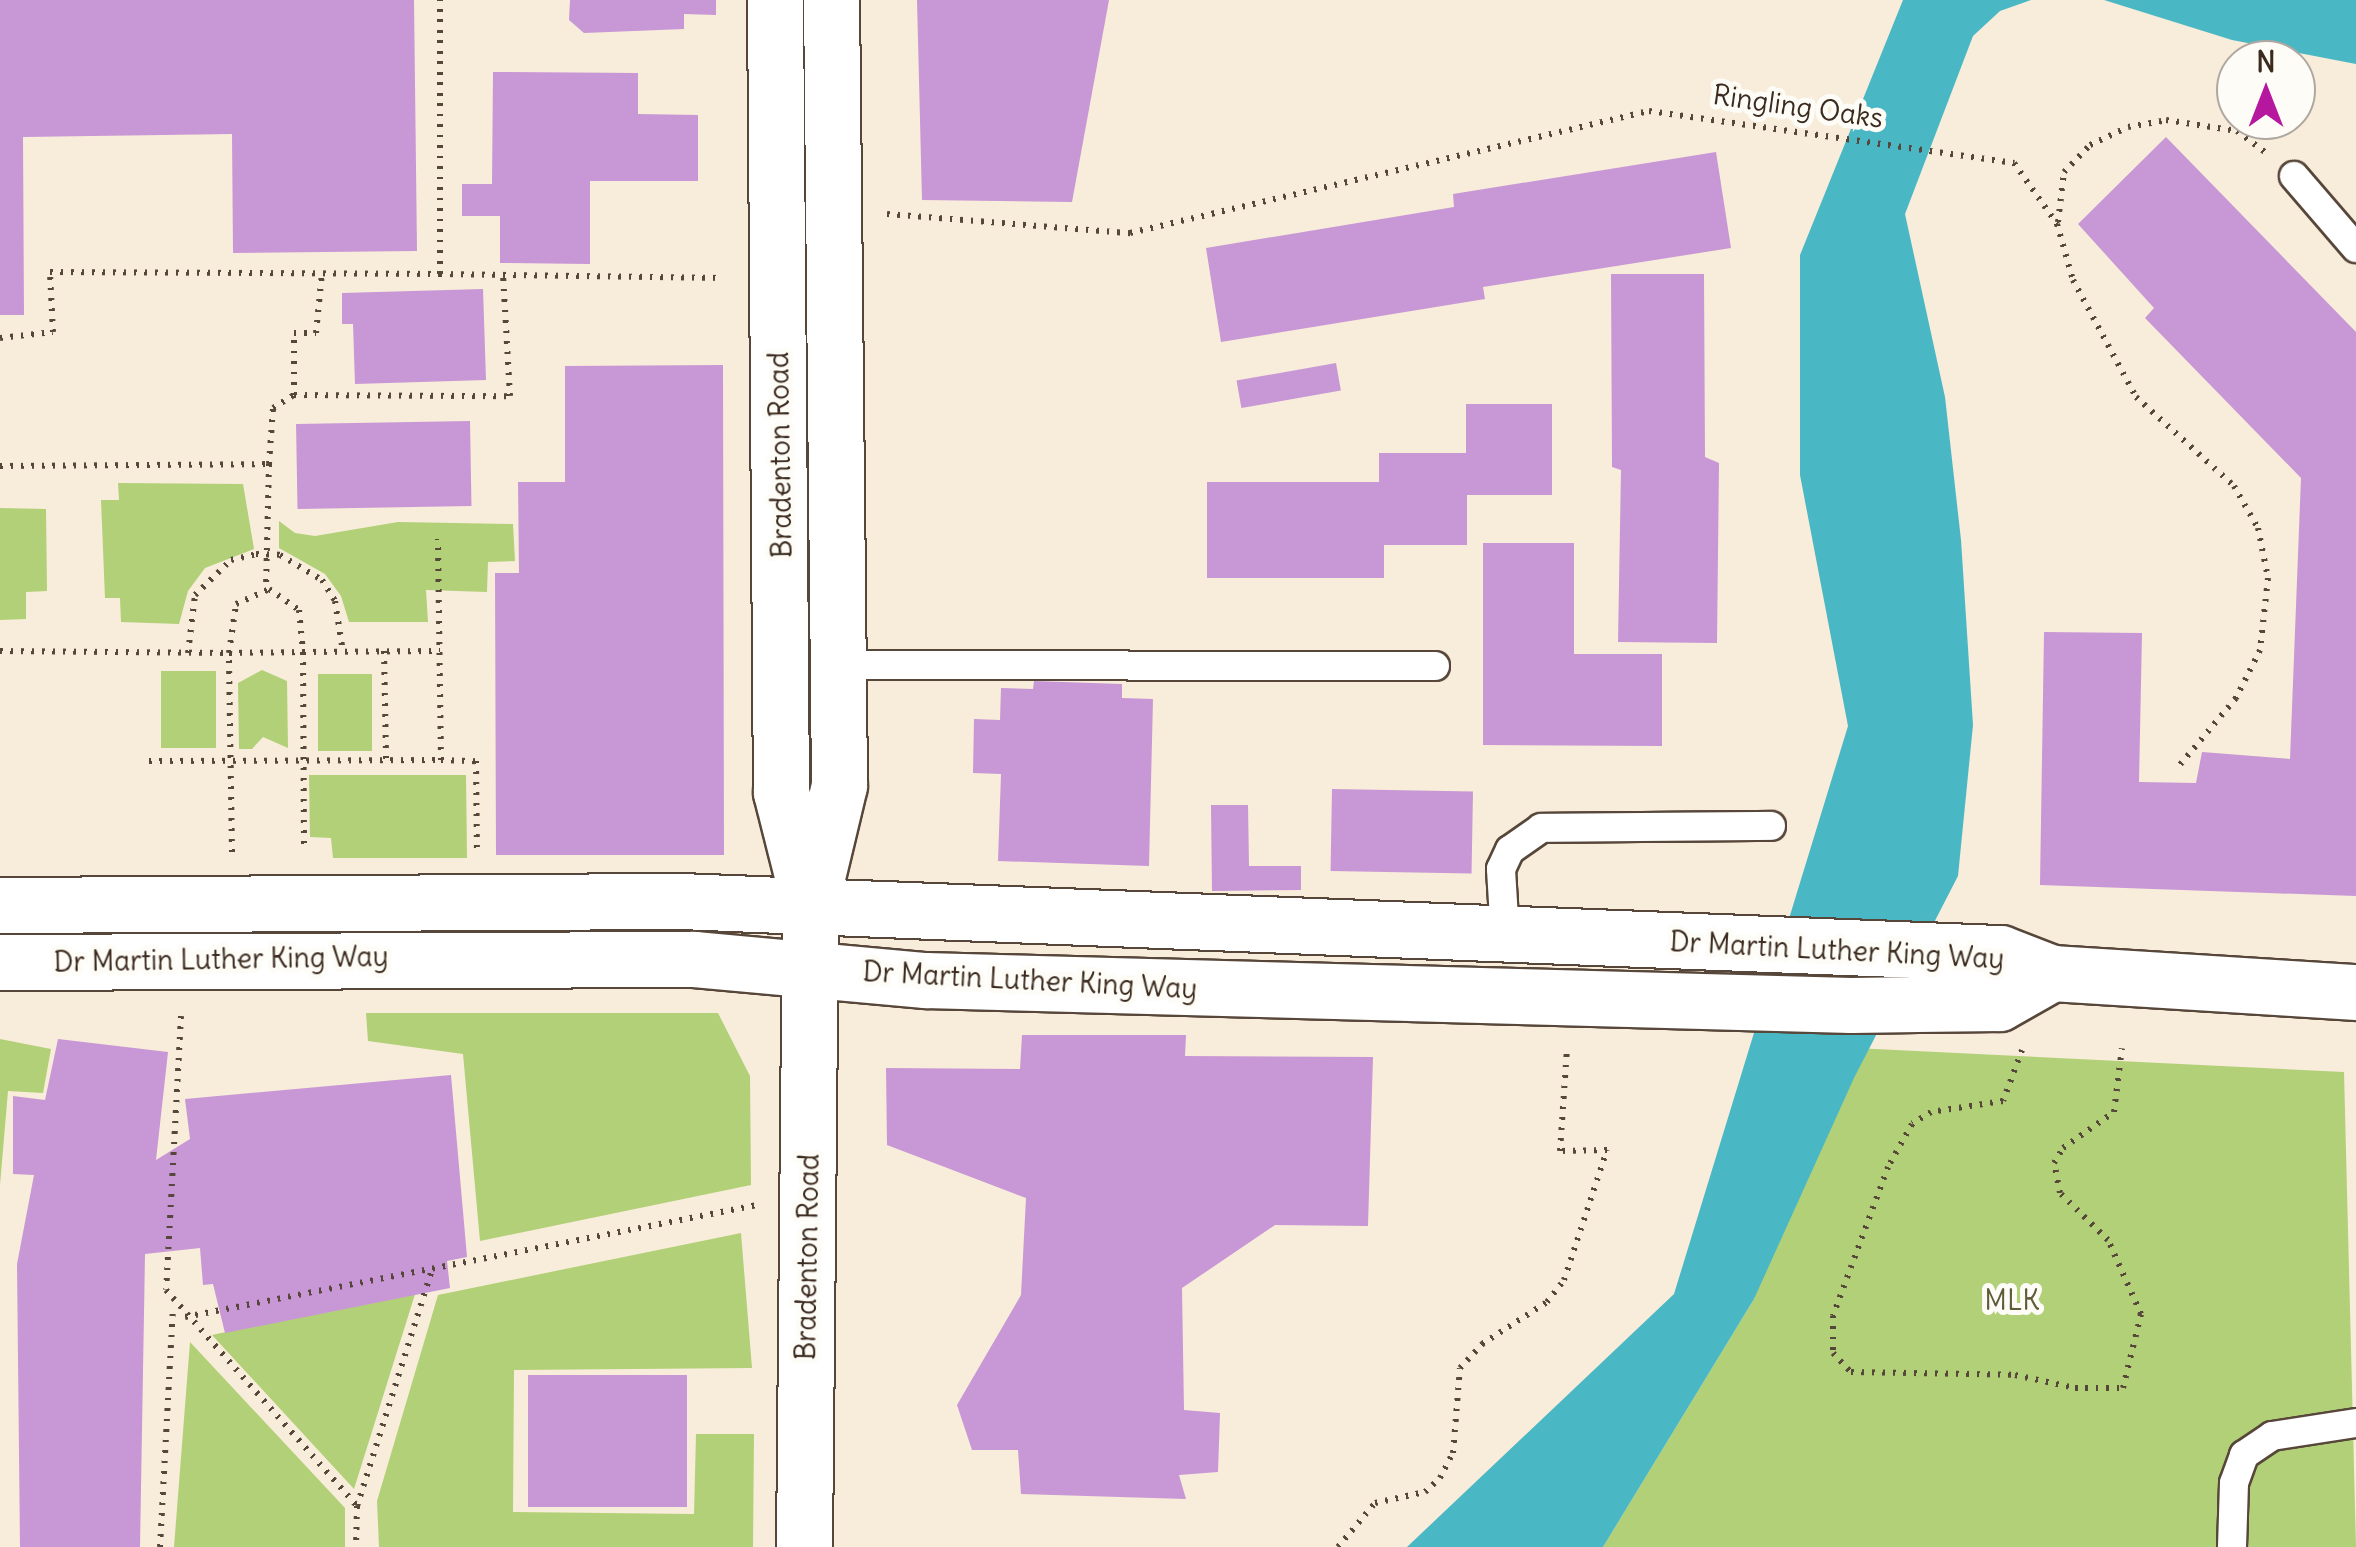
<!DOCTYPE html>
<html>
<head>
<meta charset="utf-8">
<style>
  body { margin:0 }
  #map { position:relative; width:2356px; height:1547px; overflow:hidden; background:#f8ecda; font-family:Delius,sans-serif }
  div>[style] { position:absolute }
  .green>* { inset:0; background:#b2d077; transform-origin:0 0 }
  .water>* { inset:0; background:#4ab7c5 }
  .building>* { inset:0; background:#c897d5; transform-origin:0 0 }
  .path>* { height:6px; margin-top:-3px; transform-origin:0; background:repeating-linear-gradient(90deg,#57473a 0 2.5px,transparent 0 10.5px) }
  .roads { filter:drop-shadow(2px 0 #57473a) drop-shadow(-2px 0 #57473a) drop-shadow(0 2px #57473a) drop-shadow(0 -2px #57473a) }
  .service>* { height:28px; margin:-14px; padding:0 14px; transform-origin:14px; border-radius:14px; background:#fff }
  .tertiary>* { height:55px; margin:-27.5px; padding:0 27.5px; transform-origin:27.5px; border-radius:27.5px; background:#fff }
  span { translate:-50% -50%; white-space:nowrap; text-align:center; line-height:1.15; -webkit-text-stroke:10px #fdfcf7; paint-order:stroke }
  .street-label { font-size:28px; color:#3b2a1e }
  .park-label { font-size:28px; color:#5f5c39 }
  .north { position:absolute; left:2216px; top:40px; width:100px; height:100px; box-sizing:border-box; background:#fdfcf7; border:2px solid #afa8a0; border-radius:50%; rotate:0deg; font-size:28px; font-weight:700; line-height:40px; text-align:center; color:#3b2a1e }
  .north::after { content:''; display:block; margin:auto; width:35px; height:45px; background:#b5179e; clip-path:polygon(50% 0,100% 100%,50% 72%,0 100%) }
</style>
</head>
<body>
<div id="map">
  <div class="green">
    <i style="clip-path:polygon(118px 483px,243px 484px,254px 549px,205px 568px,188px 591px,179px 624px,121px 622px,120px 598px,105px 598px,101px 500px,119px 500px)"></i>
    <i style="clip-path:polygon(0 508px,46px 509px,47px 591px,26px 592px,26px 619px,0 620px)"></i>
    <i style="clip-path:polygon(279px 521px,295px 533px,315px 536px,398px 522px,513px 524px,515px 561px,488px 562px,487px 592px,426px 590px,428px 622px,349px 622px,341px 596px,325px 574px,279px 548px)"></i>
    <i style="clip-path:polygon(262px 670px,287px 681px,288px 748px,263px 737px,252px 749px,239px 749px,238px 683px)"></i>
    <i style="left:216px;top:671px;width:77px;height:55px;rotate:90deg"></i>
    <i style="left:318px;top:674px;width:54px;height:77px"></i>
    <i style="clip-path:polygon(309px 775px,466px 775px,467px 858px,333px 858px,331px 838px,310px 837px)"></i>
    <i style="clip-path:polygon(366px 1013px,718px 1013px,750px 1076px,751px 1185px,480px 1241px,463px 1054px,368px 1041px)"></i>
    <i style="clip-path:polygon(0 1039px,51px 1049px,43px 1093px,8px 1091px,0 1185px)"></i>
    <i style="clip-path:polygon(1834px 1047px,2344px 1072px,2356px 1547px,1603px 1547px,1754px 1299px)"></i>
    <i style="clip-path:polygon(741px 1233px,752px 1368px,514px 1370px,513px 1512px,694px 1514px,696px 1434px,754px 1434px,753px 1547px,379px 1547px,377px 1501px,438px 1295px)"></i>
    <i style="clip-path:polygon(416px 1291px,354px 1489px,212px 1335px)"></i>
    <i style="clip-path:polygon(190px 1342px,345px 1508px,345px 1547px,174px 1547px)"></i>
  </div>
  <div class="water">
    <i style="clip-path:polygon(1903px 0,2031px 0,2000px 11px,1973px 36px,1905px 214px,1945px 397px,1961px 540px,1973px 725px,1958px 876px,1854px 1078px,1754px 1299px,1603px 1547px,1407px 1547px,1674px 1294px,1848px 726px,1800px 475px,1800px 255px)"></i>
    <i style="clip-path:polygon(2104px 0,2356px 0,2356px 64px,2232px 40px)"></i>
  </div>
  <div class="building">
    <i style="clip-path:polygon(0 0,414px 0,417px 251px,233px 253px,232px 134px,23px 137px,24px 315px,0 315px)"></i>
    <i style="clip-path:polygon(570px 0,716px 0,716px 15px,684px 14px,684px 29px,584px 33px,569px 20px)"></i>
    <i style="clip-path:polygon(917px 0,1109px 0,1072px 202px,922px 200px)"></i>
    <i style="clip-path:polygon(493px 72px,638px 73px,638px 114px,698px 115px,698px 181px,590px 181px,590px 264px,500px 263px,500px 216px,462px 216px,462px 184px,492px 184px)"></i>
    <i style="clip-path:polygon(2166px 137px,2356px 332px,2356px 896px,2040px 885px,2044px 632px,2142px 633px,2139px 782px,2196px 783px,2202px 752px,2290px 759px,2301px 478px,2145px 318px,2154px 308px,2078px 224px)"></i>
    <i style="clip-path:polygon(1716px 152px,1731px 248px,1483px 287px,1485px 299px,1221px 342px,1206px 248px,1454px 207px,1453px 194px)"></i>
    <i style="clip-path:polygon(1611px 274px,1704px 274px,1705px 457px,1719px 463px,1717px 643px,1618px 642px,1621px 470px,1612px 467px)"></i>
    <i style="clip-path:polygon(483px 289px,486px 380px,355px 384px,353px 324px,342px 324px,342px 293px)"></i>
    <i style="left:1336px;top:363px;width:28px;height:101px;rotate:80deg"></i>
    <i style="clip-path:polygon(723px 365px,724px 855px,496px 855px,495px 573px,519px 573px,518px 482px,565px 482px,565px 366px)"></i>
    <i style="clip-path:polygon(1466px 404px,1552px 404px,1552px 495px,1467px 495px,1467px 545px,1384px 545px,1384px 578px,1207px 578px,1207px 482px,1379px 482px,1379px 453px,1466px 453px)"></i>
    <i style="left:470px;top:421px;width:85px;height:174px;rotate:89deg"></i>
    <i style="clip-path:polygon(1483px 543px,1574px 543px,1574px 654px,1662px 654px,1662px 746px,1483px 745px)"></i>
    <i style="clip-path:polygon(1034px 681px,1122px 684px,1122px 698px,1153px 699px,1149px 866px,998px 861px,1001px 774px,973px 773px,974px 719px,1000px 720px,1001px 688px,1033px 689px)"></i>
    <i style="left:1332px;top:789px;width:141px;height:82px;rotate:1deg"></i>
    <i style="clip-path:polygon(1211px 805px,1248px 805px,1249px 866px,1301px 866px,1301px 890px,1212px 891px)"></i>
    <i style="clip-path:polygon(1022px 1035px,1186px 1035px,1185px 1056px,1373px 1057px,1368px 1226px,1275px 1225px,1182px 1288px,1184px 1410px,1220px 1413px,1218px 1472px,1179px 1475px,1186px 1499px,1021px 1494px,1018px 1450px,972px 1450px,957px 1405px,1021px 1295px,1026px 1198px,887px 1145px,886px 1068px,1020px 1069px)"></i>
    <i style="clip-path:polygon(58px 1039px,168px 1052px,156px 1160px,190px 1139px,185px 1099px,451px 1075px,467px 1257px,447px 1261px,450px 1288px,225px 1333px,213px 1284px,203px 1285px,200px 1248px,145px 1254px,140px 1547px,20px 1547px,17px 1264px,34px 1175px,13px 1174px,13px 1096px,45px 1100px)"></i>
    <i style="left:687px;top:1375px;width:132px;height:159px;rotate:90deg"></i>
  </div>
  <div class="path">
    <i style="left:887px;top:214px;width:244px;rotate:4.5deg"></i>
    <i style="left:1130px;top:233px;width:533px;rotate:-13.23deg"></i>
    <i style="left:1649px;top:111px;width:369px;rotate:8.1deg"></i>
    <i style="left:2014px;top:163px;width:75px;rotate:54.8deg"></i>
    <i style="left:2057px;top:224px;width:58px;rotate:74.1deg"></i>
    <i style="left:2073px;top:280px;width:133px;rotate:61.7deg"></i>
    <i style="left:2136px;top:397px;width:132px;rotate:42.2deg"></i>
    <i style="left:2234px;top:486px;width:48px;rotate:60.3deg"></i>
    <i style="left:2258px;top:528px;width:51px;rotate:78.7deg"></i>
    <i style="left:2268px;top:578px;width:72px;rotate:96.3deg"></i>
    <i style="left:2260px;top:650px;width:54px;rotate:116.6deg"></i>
    <i style="left:2236px;top:698px;width:89px;rotate:130deg"></i>
    <i style="left:2058px;top:222px;width:50px;rotate:-83.2deg"></i>
    <i style="left:2064px;top:172px;width:37px;rotate:-46deg"></i>
    <i style="left:2090px;top:145px;width:42px;rotate:-25.3deg"></i>
    <i style="left:2128px;top:127px;width:39px;rotate:-10deg"></i>
    <i style="left:2166px;top:120px;width:72px;rotate:8.8deg"></i>
    <i style="left:2237px;top:131px;width:36px;rotate:37deg"></i>
    <i style="left:440px;top:274px;width:283px;rotate:0.8deg"></i>
    <i style="left:0;top:338px;width:53px;rotate:-6.5deg"></i>
    <i style="left:53px;top:332px;width:60px;rotate:-92.9deg"></i>
    <i style="left:50px;top:272px;width:390px;rotate:0.3deg"></i>
    <i style="left:440px;top:274px;width:274px;rotate:-90deg"></i>
    <i style="left:294px;top:395px;width:216px;rotate:0.3deg"></i>
    <i style="left:510px;top:396px;width:121px;rotate:-93.3deg"></i>
    <i style="left:269px;top:464px;width:56px;rotate:-85.9deg"></i>
    <i style="left:273px;top:408px;width:25px;rotate:-32deg"></i>
    <i style="left:294px;top:395px;width:62px;rotate:-90deg"></i>
    <i style="left:294px;top:333px;width:22px"></i>
    <i style="left:316px;top:333px;width:60px;rotate:-84.3deg"></i>
    <i style="left:0;top:466px;width:269px;rotate:-0.4deg"></i>
    <i style="left:269px;top:464px;width:126px;rotate:91.4deg"></i>
    <i style="left:0;top:651px;width:229px;rotate:0.5deg"></i>
    <i style="left:229px;top:653px;width:49px;rotate:-81.9deg"></i>
    <i style="left:236px;top:604px;width:36px;rotate:-24deg"></i>
    <i style="left:269px;top:589px;width:37px;rotate:35deg"></i>
    <i style="left:299px;top:610px;width:42px;rotate:84.6deg"></i>
    <i style="left:303px;top:652px;width:137px;rotate:-0.4deg"></i>
    <i style="left:384px;top:651px;width:109px;rotate:88.9deg"></i>
    <i style="left:188px;top:653px;width:58px;rotate:-83.1deg"></i>
    <i style="left:195px;top:595px;width:50px;rotate:-44.2deg"></i>
    <i style="left:231px;top:560px;width:26px;rotate:-13deg"></i>
    <i style="left:256px;top:554px;width:24px;rotate:2deg"></i>
    <i style="left:280px;top:555px;width:49px;rotate:30.8deg"></i>
    <i style="left:322px;top:580px;width:25px;rotate:58deg"></i>
    <i style="left:335px;top:601px;width:52px;rotate:81.1deg"></i>
    <i style="left:441px;top:760px;width:35px;rotate:2deg"></i>
    <i style="left:476px;top:761px;width:91px;rotate:89.4deg"></i>
    <i style="left:149px;top:761px;width:292px;rotate:-0.2deg"></i>
    <i style="left:441px;top:760px;width:221px;rotate:-90.8deg"></i>
    <i style="left:232px;top:852px;width:199px;rotate:-90.9deg"></i>
    <i style="left:229px;top:653px;width:74px;rotate:-0.8deg"></i>
    <i style="left:303px;top:652px;width:199px;rotate:89.7deg"></i>
    <i style="left:181px;top:1016px;width:274px;rotate:93.1deg"></i>
    <i style="left:166px;top:1290px;width:288px;rotate:48.5deg"></i>
    <i style="left:357px;top:1506px;width:41px;rotate:91.4deg"></i>
    <i style="left:2022px;top:1050px;width:54px;rotate:110.4deg"></i>
    <i style="left:2003px;top:1101px;width:73px;rotate:171.3deg"></i>
    <i style="left:1931px;top:1112px;width:22px;rotate:148deg"></i>
    <i style="left:1912px;top:1124px;width:49px;rotate:119.2deg"></i>
    <i style="left:1888px;top:1167px;width:159px;rotate:110.3deg"></i>
    <i style="left:1833px;top:1316px;width:37px;rotate:90deg"></i>
    <i style="left:1833px;top:1353px;width:26px;rotate:47deg"></i>
    <i style="left:1851px;top:1372px;width:164px;rotate:1deg"></i>
    <i style="left:2015px;top:1375px;width:61px;rotate:12.2deg"></i>
    <i style="left:2075px;top:1388px;width:48px"></i>
    <i style="left:2123px;top:1388px;width:76px;rotate:-76.3deg"></i>
    <i style="left:2141px;top:1314px;width:81px;rotate:-114deg"></i>
    <i style="left:2108px;top:1240px;width:67px;rotate:-135.6deg"></i>
    <i style="left:2060px;top:1193px;width:31px;rotate:-101deg"></i>
    <i style="left:2054px;top:1163px;width:17px;rotate:-59deg"></i>
    <i style="left:2063px;top:1148px;width:62px;rotate:-35.2deg"></i>
    <i style="left:2114px;top:1112px;width:64px;rotate:-82.9deg"></i>
    <i style="left:185px;top:1317px;width:583px;rotate:-11.08deg"></i>
    <i style="left:357px;top:1506px;width:248px;rotate:-72.4deg"></i>
    <i style="left:160px;top:1547px;width:241px;rotate:-86.9deg"></i>
    <i style="left:1338px;top:1547px;width:57px;rotate:-49.9deg"></i>
    <i style="left:1375px;top:1503px;width:51px;rotate:-12.4deg"></i>
    <i style="left:1425px;top:1492px;width:21px;rotate:-43deg"></i>
    <i style="left:1440px;top:1478px;width:28px;rotate:-63deg"></i>
    <i style="left:1453px;top:1453px;width:85px;rotate:-85.3deg"></i>
    <i style="left:1460px;top:1368px;width:33px;rotate:-47deg"></i>
    <i style="left:1482px;top:1344px;width:77px;rotate:-32.9deg"></i>
    <i style="left:1547px;top:1302px;width:28px;rotate:-52deg"></i>
    <i style="left:1564px;top:1280px;width:137px;rotate:-71.7deg"></i>
    <i style="left:1607px;top:1150px;width:47px;rotate:178.8deg"></i>
    <i style="left:1560px;top:1151px;width:103px;rotate:-86.1deg"></i>
  </div>
  <div class="roads">
    <div class="service">
      <i style="left:2294px;top:176px;width:95px;rotate:49.3deg"></i>
      <i style="left:837px;top:665px;width:598px;rotate:0.1deg"></i>
      <i style="left:1505px;top:935px;width:66px;rotate:-93.5deg"></i>
      <i style="left:1501px;top:869px;width:21px;rotate:-65deg"></i>
      <i style="left:1510px;top:850px;width:38px;rotate:-35deg"></i>
      <i style="left:1541px;top:828px;width:230px;rotate:-0.5deg"></i>
      <i style="left:2232px;top:1547px;width:64px;rotate:-88.2deg"></i>
      <i style="left:2234px;top:1483px;width:30px;rotate:-70deg"></i>
      <i style="left:2244px;top:1455px;width:34px;rotate:-34deg"></i>
      <i style="left:2272px;top:1436px;width:85px;rotate:-8.8deg"></i>
    </div>
    <div class="tertiary">
      <i style="left:775px;top:0;width:792px;rotate:89.57deg"></i>
      <i style="left:781px;top:792px;width:110px;rotate:75.8deg"></i>
      <i style="left:0;top:905px;width:680px;rotate:-0.34deg"></i>
      <i style="left:680px;top:901px;width:1321px;rotate:2.26deg"></i>
      <i style="left:2000px;top:953px;width:56px;rotate:21deg"></i>
      <i style="left:2052px;top:973px;width:305px;rotate:3.6deg"></i>
      <i style="left:0;top:962px;width:694px;rotate:-0.25deg"></i>
      <i style="left:694px;top:959px;width:232px;rotate:5.2deg"></i>
      <i style="left:925px;top:980px;width:926px;rotate:1.55deg"></i>
      <i style="left:1851px;top:1005px;width:148px;rotate:-0.8deg"></i>
      <i style="left:1999px;top:1003px;width:61px;rotate:-29.5deg"></i>
      <i style="left:804px;top:1547px;width:641px;rotate:-89.46deg"></i>
      <i style="left:810px;top:906px;width:124px;rotate:-76.5deg"></i>
      <i style="left:839px;top:785px;width:785px;rotate:-90.58deg"></i>
    </div>
  </div>
  <div class="street-label">
    <span style="left:1798px;top:106px;rotate:8deg">Ringling Oaks</span>
    <span style="left:780px;top:455px;rotate:-91deg">Bradenton Road</span>
    <span style="left:1837px;top:950px;rotate:3deg">Dr Martin Luther King Way</span>
    <span style="left:221px;top:959px;rotate:-1deg">Dr Martin Luther King Way</span>
    <span style="left:1030px;top:980px;rotate:3deg">Dr Martin Luther King Way</span>
    <span style="left:807px;top:1257px;rotate:-89deg">Bradenton Road</span>
  </div>
  <div class="park-label">
    <span style="left:2012px;top:1300px">MLK</span>
  </div>
  <div class="north">N</div>
</div>
</body>
</html>
